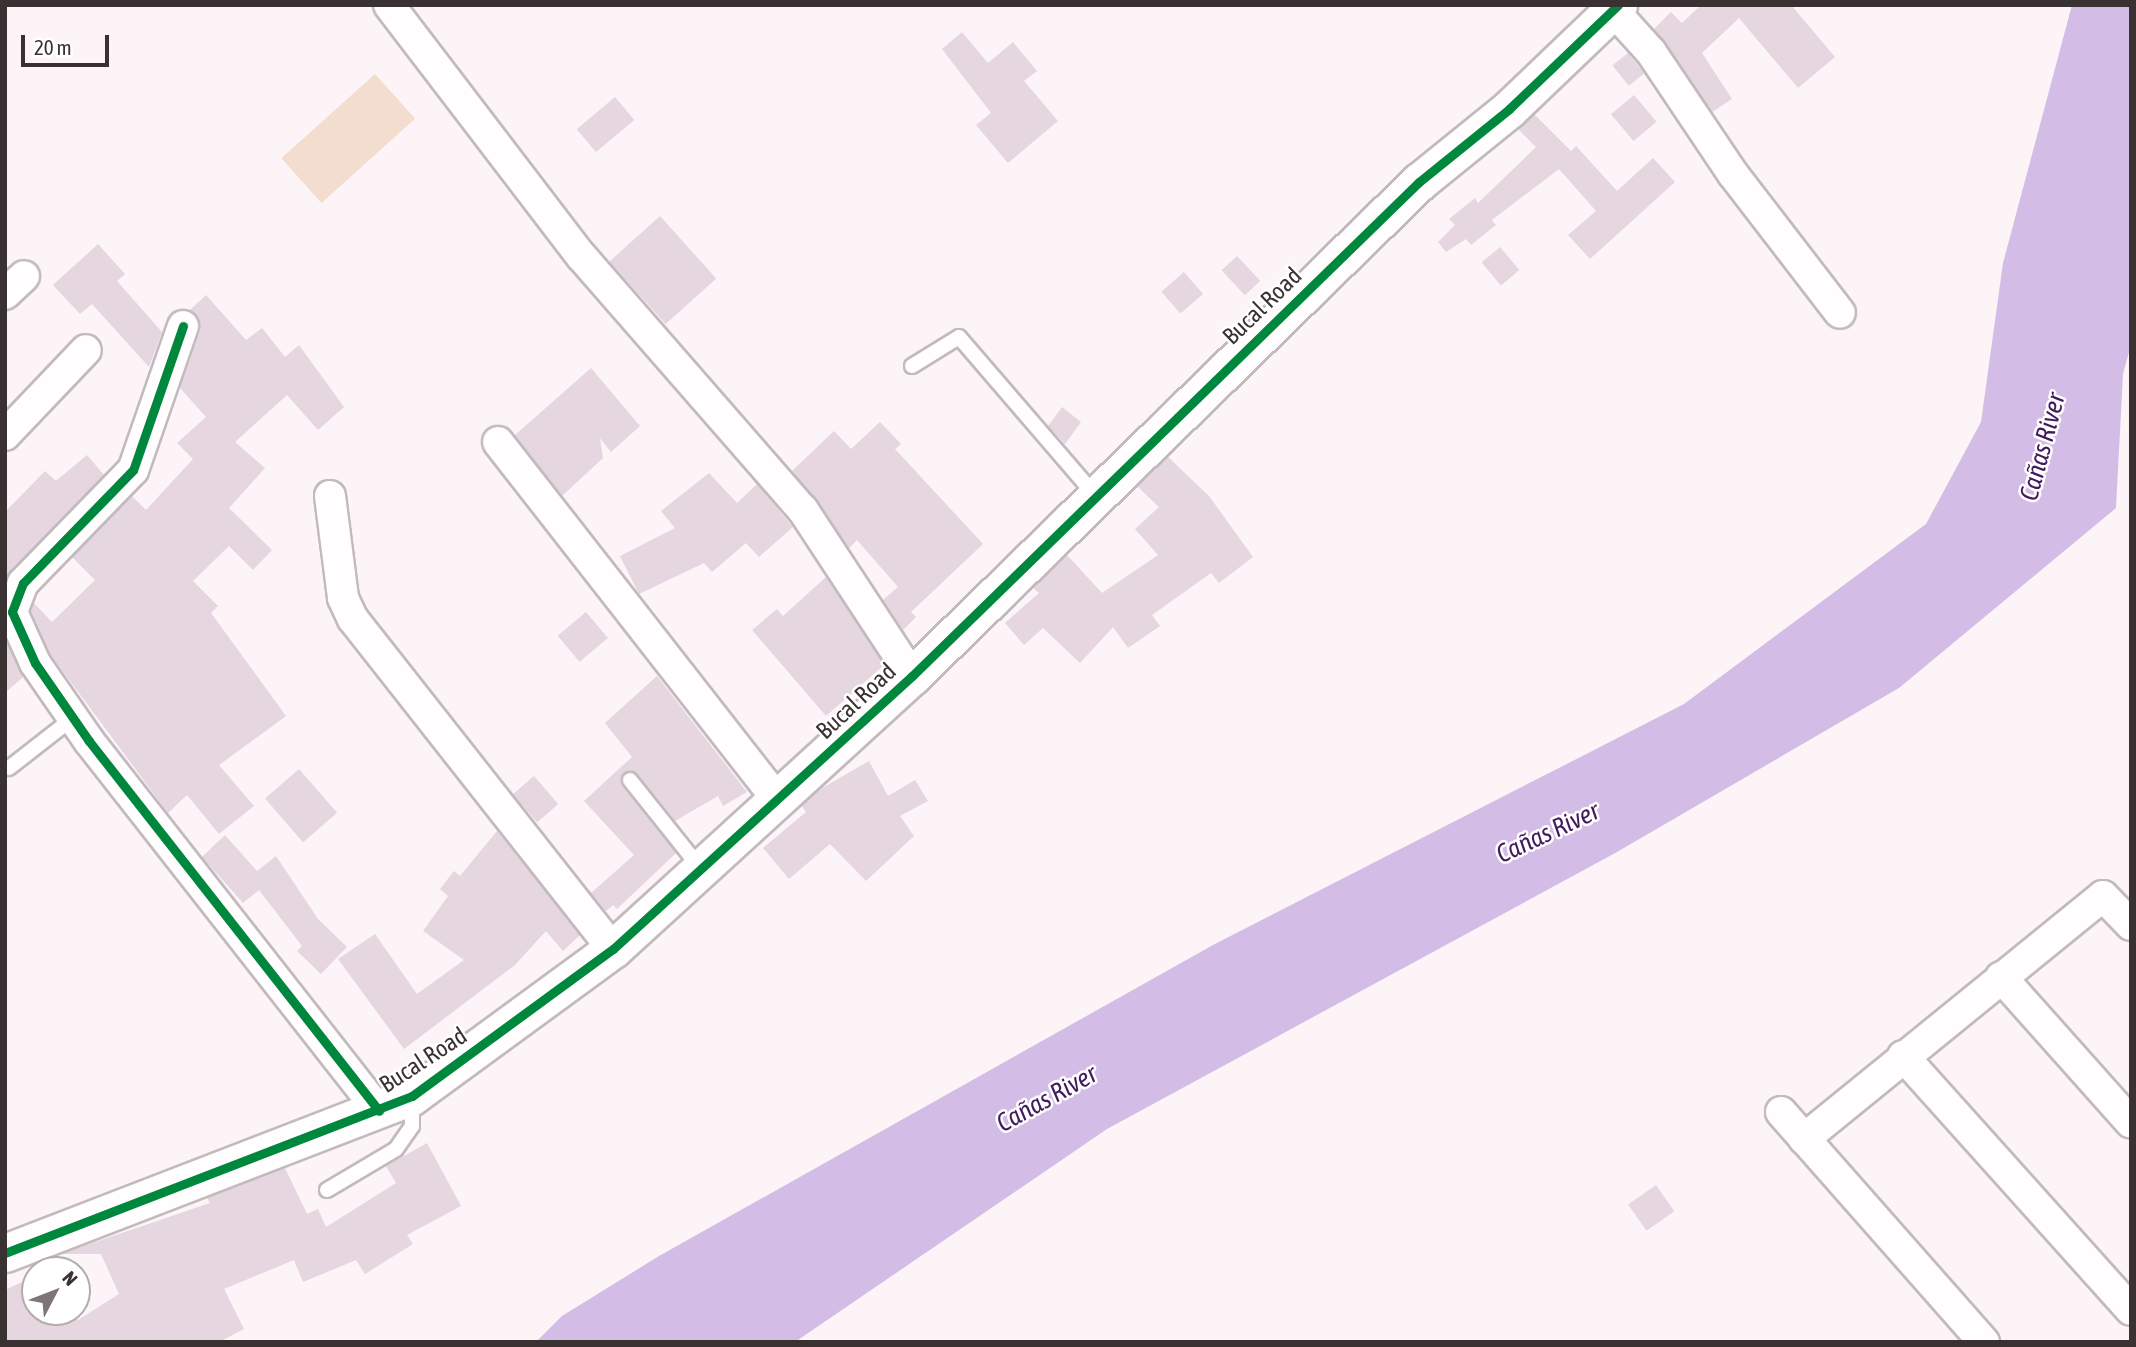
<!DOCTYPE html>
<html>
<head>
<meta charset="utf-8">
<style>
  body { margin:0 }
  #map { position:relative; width:2136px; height:1347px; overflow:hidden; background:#fcf4f6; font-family:"Asap Condensed",sans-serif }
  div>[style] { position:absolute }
  .green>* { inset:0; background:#f3ddce; transform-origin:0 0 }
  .water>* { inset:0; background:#d3bce6 }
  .building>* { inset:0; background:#e5d6df; transform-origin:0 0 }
  .roads { filter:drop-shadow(2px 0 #c2babc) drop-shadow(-2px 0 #c2babc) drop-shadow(0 2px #c2babc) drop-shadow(0 -2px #c2babc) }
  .service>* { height:14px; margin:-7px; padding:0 7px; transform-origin:7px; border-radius:7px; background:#fffdfe }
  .minor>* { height:30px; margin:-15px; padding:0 15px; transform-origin:15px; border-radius:15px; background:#fffdfe }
  .tertiary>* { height:37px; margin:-18.5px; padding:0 18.5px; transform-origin:18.5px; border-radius:18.5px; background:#fffdfe }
  .cycleway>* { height:9px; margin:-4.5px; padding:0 4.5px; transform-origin:4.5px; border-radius:4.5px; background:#00873e }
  span { translate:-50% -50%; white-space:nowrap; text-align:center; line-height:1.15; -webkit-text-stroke:5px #fff; paint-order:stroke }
  .street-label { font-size:24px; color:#3a3133 }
  .water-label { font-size:26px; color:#421a5e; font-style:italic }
  .frame { position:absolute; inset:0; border:7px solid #3a3133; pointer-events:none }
  .north { position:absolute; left:21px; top:1256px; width:70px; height:70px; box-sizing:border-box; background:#fff; border:2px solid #b0adad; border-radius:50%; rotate:48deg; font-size:19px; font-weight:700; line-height:28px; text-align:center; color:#3a3133 }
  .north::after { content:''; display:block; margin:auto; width:24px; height:32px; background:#7e7577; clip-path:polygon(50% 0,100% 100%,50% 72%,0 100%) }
  .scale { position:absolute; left:21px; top:35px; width:88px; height:32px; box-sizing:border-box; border:4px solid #3a3133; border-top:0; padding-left:9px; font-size:21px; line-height:24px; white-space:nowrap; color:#3a3133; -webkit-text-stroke:5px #fff; paint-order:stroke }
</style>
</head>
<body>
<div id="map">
  <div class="green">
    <i style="left:375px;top:74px;width:60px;height:126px;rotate:48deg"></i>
  </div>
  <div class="water">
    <i style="clip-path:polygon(2072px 5px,2131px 5px,2131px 345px,2123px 374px,2116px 508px,1899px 688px,1617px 852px,1107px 1129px,795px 1342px,536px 1342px,562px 1316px,659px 1256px,1213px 945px,1684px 704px,1926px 524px,1981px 422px,2003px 263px)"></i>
  </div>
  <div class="building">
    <i style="clip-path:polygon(1701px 5px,1791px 5px,1835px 57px,1798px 88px,1739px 18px,1702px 53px,1732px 99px,1712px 112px,1654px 29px,1671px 12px,1682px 23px)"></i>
    <i style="clip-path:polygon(962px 32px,988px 63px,1013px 42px,1037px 71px,1024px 81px,1058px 121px,1008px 163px,976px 125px,991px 113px,942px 49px)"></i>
    <i style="left:1628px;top:53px;width:26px;height:20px;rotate:51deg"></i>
    <i style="left:1634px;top:95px;width:35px;height:30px;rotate:50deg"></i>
    <i style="left:615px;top:97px;width:30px;height:50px;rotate:50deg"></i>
    <i style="clip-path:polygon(1534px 114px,1571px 151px,1576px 146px,1617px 191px,1653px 158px,1675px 182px,1590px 259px,1568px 235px,1596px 211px,1559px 169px,1492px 220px,1496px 225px,1471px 245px,1466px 239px,1446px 252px,1438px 242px,1455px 225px,1449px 219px,1475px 198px,1478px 203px,1536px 147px,1518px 129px)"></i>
    <i style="left:660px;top:216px;width:84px;height:68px;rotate:48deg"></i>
    <i style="clip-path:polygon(98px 244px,125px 274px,117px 281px,162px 332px,149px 367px,92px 304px,80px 314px,53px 285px)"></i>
    <i style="left:1500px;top:247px;width:30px;height:24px;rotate:50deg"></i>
    <i style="left:1237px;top:256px;width:34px;height:21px;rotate:47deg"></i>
    <i style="left:1184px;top:272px;width:29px;height:30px;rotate:49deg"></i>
    <i style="clip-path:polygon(206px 295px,246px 340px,262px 328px,285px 357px,299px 345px,344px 407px,318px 430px,287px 395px,235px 442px,265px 468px,229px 508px,272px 550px,253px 570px,229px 546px,193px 581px,218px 606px,211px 613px,286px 716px,219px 765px,254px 806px,219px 834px,187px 795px,168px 813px,50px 654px,31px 611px,34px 603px,52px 622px,95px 580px,72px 557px,132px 496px,146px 510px,193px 459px,177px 443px,206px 417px,180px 388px,200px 331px,190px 310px)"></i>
    <i style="clip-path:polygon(591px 368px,640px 426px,611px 452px,600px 438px,603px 458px,562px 496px,515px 435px)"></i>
    <i style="clip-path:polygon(1062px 407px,1081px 422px,1065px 444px,1048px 426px)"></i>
    <i style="clip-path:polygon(880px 422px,901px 444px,895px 449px,983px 544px,911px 612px,916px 617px,903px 630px,883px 600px,898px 587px,857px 540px,849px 548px,792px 471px,834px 431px,851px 449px)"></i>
    <i style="clip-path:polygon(87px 455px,104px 475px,5px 580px,5px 512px,45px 471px,56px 481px)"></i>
    <i style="clip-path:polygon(1167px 456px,1209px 496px,1253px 557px,1219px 583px,1211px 573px,1152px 615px,1160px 626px,1128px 648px,1113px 627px,1080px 663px,1043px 628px,1024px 645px,1005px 623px,1039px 593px,1033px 588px,1067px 555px,1102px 593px,1158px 555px,1135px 529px,1159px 507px,1137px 486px)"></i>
    <i style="clip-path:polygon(709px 473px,737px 503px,757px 484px,793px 527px,759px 557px,746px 543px,712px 572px,704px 563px,639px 594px,620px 556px,675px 528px,661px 511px)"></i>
    <i style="clip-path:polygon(826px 577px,884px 665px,826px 716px,752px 630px,777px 609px,783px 616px)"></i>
    <i style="left:586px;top:612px;width:34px;height:37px;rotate:50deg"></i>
    <i style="clip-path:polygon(5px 640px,23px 677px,5px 693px)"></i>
    <i style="clip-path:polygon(657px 676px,747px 792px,723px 806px,718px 796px,675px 821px,637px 774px,624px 773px,622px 786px,676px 853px,617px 909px,613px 905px,606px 911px,591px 893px,634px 855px,584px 801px,632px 757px,605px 723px)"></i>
    <i style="clip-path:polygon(869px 761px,888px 796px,915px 780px,928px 801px,900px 816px,914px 836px,866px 881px,830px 844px,789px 879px,763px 848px,806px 812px,801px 805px,817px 791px)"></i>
    <i style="left:299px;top:769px;width:58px;height:45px;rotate:49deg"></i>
    <i style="left:534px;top:776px;width:37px;height:28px;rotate:49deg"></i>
    <i style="clip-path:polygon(497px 831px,580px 935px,563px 951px,546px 931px,515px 965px,404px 1049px,338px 959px,375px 934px,417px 994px,464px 960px,423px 931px,448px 896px,440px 889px,454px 871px,460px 876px)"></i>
    <i style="clip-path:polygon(225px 835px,257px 871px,276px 856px,318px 919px,347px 947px,321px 974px,297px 951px,302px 946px,259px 890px,243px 903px,202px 857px)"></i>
    <i style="clip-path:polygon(427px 1143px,461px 1206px,407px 1235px,413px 1244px,365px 1274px,356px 1260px,303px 1282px,294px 1260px,224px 1289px,244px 1329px,219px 1342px,5px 1342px,5px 1290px,35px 1276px,35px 1312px,74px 1312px,78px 1320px,119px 1294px,101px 1254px,60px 1254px,210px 1203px,207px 1198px,285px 1168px,307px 1214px,318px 1209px,326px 1227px,396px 1183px,386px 1166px)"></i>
    <i style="left:1656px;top:1185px;width:32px;height:34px;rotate:55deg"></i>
  </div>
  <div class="roads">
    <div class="service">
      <i style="left:912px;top:366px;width:55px;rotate:-31.7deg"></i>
      <i style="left:959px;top:337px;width:207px;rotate:49.3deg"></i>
      <i style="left:9px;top:768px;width:81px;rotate:-38deg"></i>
      <i style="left:630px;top:780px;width:114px;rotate:51.4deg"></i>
      <i style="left:327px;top:1190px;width:80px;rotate:-30.7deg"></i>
      <i style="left:396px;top:1149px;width:28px;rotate:-55deg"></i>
      <i style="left:412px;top:1126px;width:29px;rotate:-90deg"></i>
    </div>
    <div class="minor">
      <i style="left:389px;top:5px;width:317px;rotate:52.6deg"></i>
      <i style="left:582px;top:257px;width:336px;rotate:48.9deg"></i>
      <i style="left:803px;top:510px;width:199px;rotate:56.7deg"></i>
      <i style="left:1613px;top:10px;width:57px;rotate:47.9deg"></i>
      <i style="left:1651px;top:52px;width:147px;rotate:56.1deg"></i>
      <i style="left:1733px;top:174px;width:175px;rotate:52.4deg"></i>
      <i style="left:5px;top:294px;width:26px;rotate:-43deg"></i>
      <i style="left:183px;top:326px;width:152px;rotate:109.1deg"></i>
      <i style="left:133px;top:470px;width:158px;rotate:134.2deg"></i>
      <i style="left:23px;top:583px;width:31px;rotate:111deg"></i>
      <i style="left:12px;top:612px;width:56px;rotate:65.7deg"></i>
      <i style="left:35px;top:663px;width:95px;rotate:55.3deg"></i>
      <i style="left:89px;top:741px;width:470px;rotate:51.9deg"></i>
      <i style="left:5px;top:435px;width:117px;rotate:-46.4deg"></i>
      <i style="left:498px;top:442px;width:454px;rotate:52deg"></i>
      <i style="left:330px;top:496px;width:103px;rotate:82.7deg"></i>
      <i style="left:343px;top:598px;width:23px;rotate:65deg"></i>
      <i style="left:353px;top:619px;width:420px;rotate:51.8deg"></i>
      <i style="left:2001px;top:977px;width:195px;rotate:48.3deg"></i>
      <i style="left:1903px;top:1056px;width:341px;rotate:48.1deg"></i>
      <i style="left:1781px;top:1112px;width:307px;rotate:48.6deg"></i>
      <i style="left:1804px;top:1139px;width:385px;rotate:-39.1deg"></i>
      <i style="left:2103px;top:896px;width:40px;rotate:46deg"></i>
    </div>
    <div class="tertiary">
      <i style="left:5px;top:1253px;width:436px;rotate:-21.1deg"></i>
      <i style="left:412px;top:1096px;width:249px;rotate:-36.2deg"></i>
      <i style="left:613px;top:949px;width:405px;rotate:-42.4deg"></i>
      <i style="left:912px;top:676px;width:708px;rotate:-44.26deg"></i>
      <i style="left:1419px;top:182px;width:116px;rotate:-39deg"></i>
      <i style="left:1509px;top:109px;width:151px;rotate:-43.7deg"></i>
    </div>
  </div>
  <div class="cycleway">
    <i style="left:183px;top:326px;width:152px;rotate:109.1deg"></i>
    <i style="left:133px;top:470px;width:158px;rotate:134.2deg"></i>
    <i style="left:23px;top:583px;width:31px;rotate:111deg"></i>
    <i style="left:12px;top:612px;width:56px;rotate:65.7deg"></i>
    <i style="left:35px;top:663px;width:95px;rotate:55.3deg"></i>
    <i style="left:89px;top:741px;width:470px;rotate:51.9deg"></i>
    <i style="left:5px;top:1253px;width:436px;rotate:-21.1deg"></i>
    <i style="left:412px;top:1096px;width:249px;rotate:-36.2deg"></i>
    <i style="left:613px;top:949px;width:405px;rotate:-42.4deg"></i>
    <i style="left:912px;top:676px;width:708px;rotate:-44.26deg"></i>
    <i style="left:1419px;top:182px;width:116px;rotate:-39deg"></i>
    <i style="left:1509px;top:109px;width:151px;rotate:-43.7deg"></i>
  </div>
  <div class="street-label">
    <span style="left:1262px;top:306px;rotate:-44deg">Bucal Road</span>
    <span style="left:856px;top:701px;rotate:-43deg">Bucal Road</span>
    <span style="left:423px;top:1060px;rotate:-33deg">Bucal Road</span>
  </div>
  <div class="water-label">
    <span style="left:2043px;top:447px;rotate:-75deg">Cañas River</span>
    <span style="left:1548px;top:833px;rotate:-25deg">Cañas River</span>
    <span style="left:1047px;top:1099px;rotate:-29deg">Cañas River</span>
  </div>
  <div class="frame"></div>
  <div class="north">N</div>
  <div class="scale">20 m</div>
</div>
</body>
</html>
